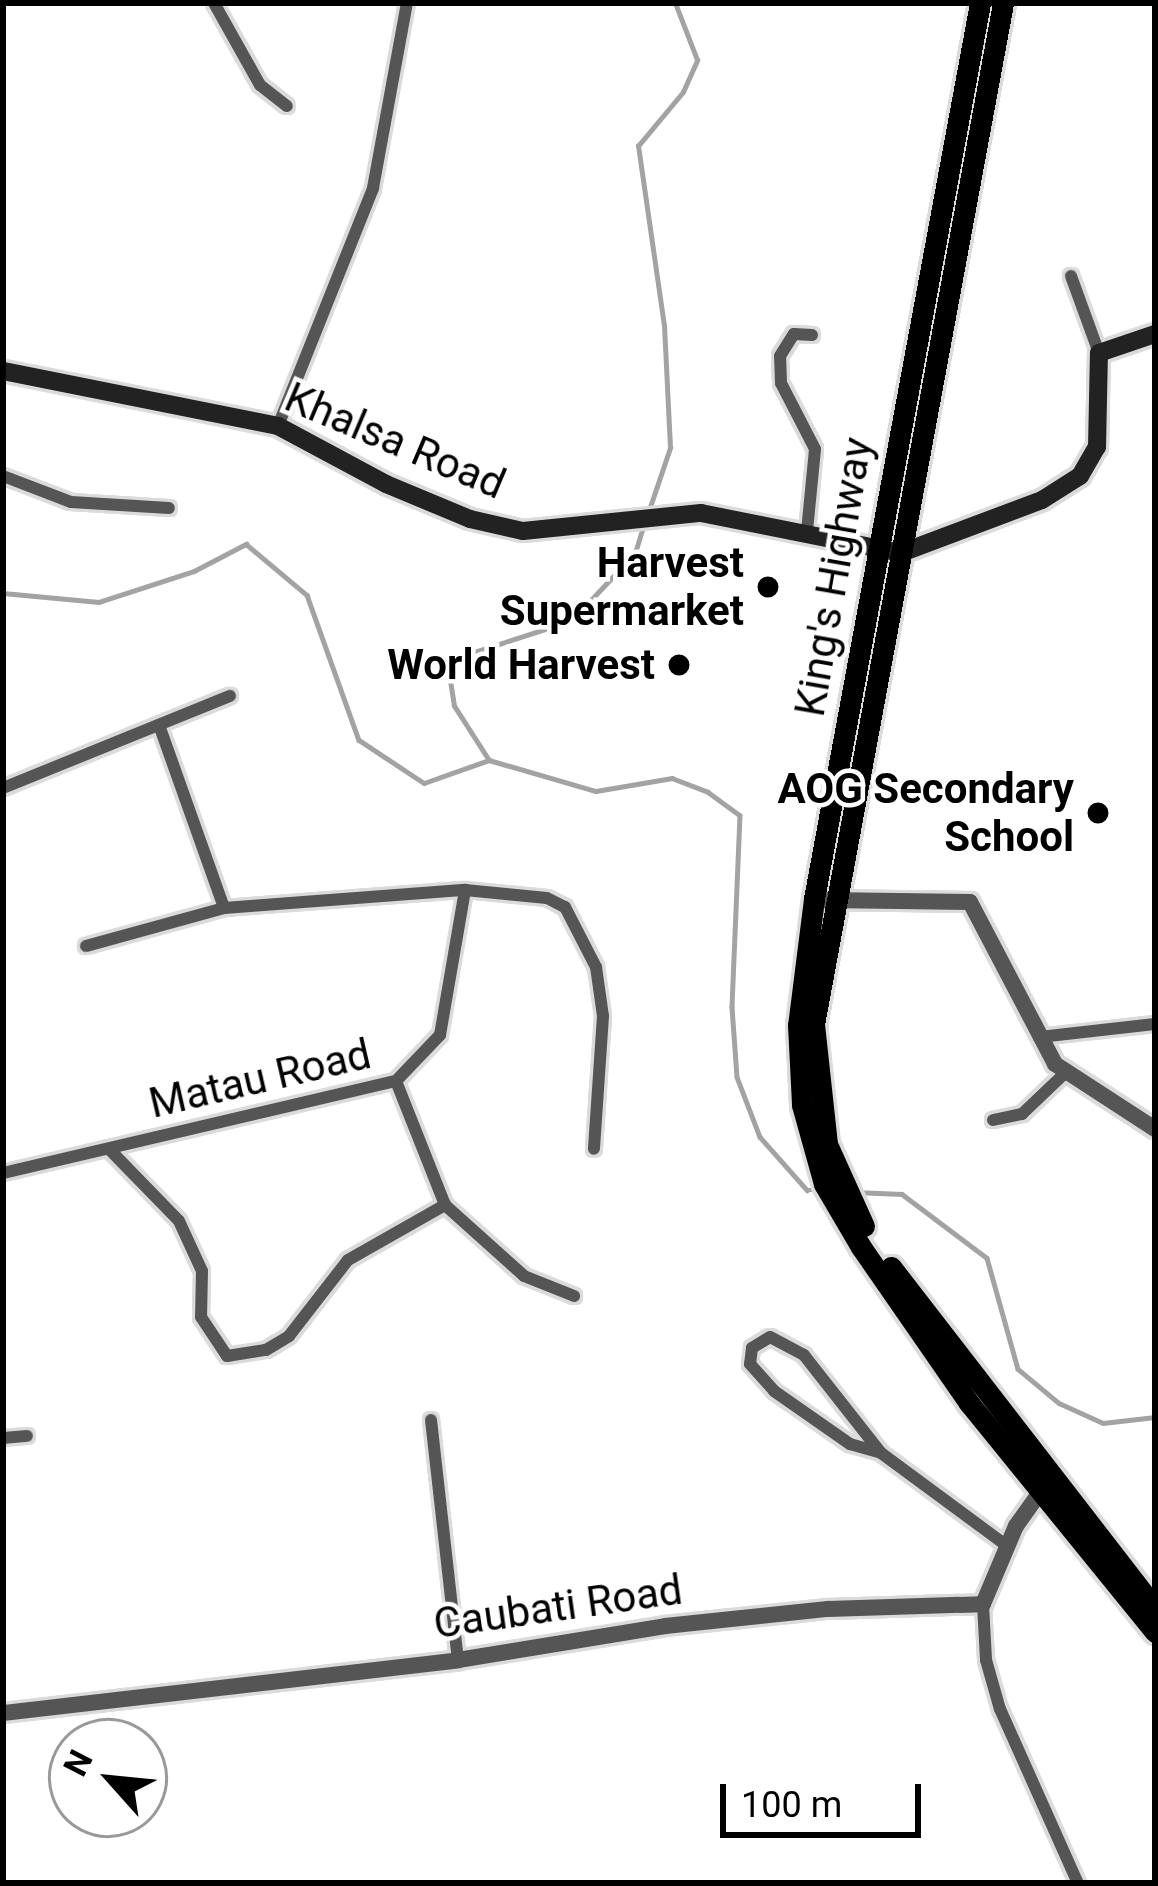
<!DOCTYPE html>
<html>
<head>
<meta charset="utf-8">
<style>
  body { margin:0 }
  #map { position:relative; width:1158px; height:1886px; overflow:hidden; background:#fff; font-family:Roboto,sans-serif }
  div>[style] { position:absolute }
  .stream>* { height:4.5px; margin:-2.25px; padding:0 2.25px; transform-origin:2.25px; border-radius:2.25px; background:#a3a3a3 }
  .roads { filter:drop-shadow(3px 0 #dbdbdb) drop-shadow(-3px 0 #dbdbdb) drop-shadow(0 3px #dbdbdb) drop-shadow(0 -3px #dbdbdb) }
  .minor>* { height:12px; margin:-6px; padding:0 6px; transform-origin:6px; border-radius:6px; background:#555 }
  .tertiary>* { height:16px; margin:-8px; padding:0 8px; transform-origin:8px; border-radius:8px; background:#555 }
  .secondary>* { height:18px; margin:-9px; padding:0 9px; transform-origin:9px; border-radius:9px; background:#222 }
  .trunk>* { height:21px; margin:-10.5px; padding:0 10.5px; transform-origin:10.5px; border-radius:10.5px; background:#000 }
  .dots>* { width:33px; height:33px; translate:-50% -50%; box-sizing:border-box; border:6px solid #fff; border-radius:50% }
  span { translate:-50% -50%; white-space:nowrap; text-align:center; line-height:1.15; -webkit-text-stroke:9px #fff; paint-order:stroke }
  .street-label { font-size:42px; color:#000 }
  .poi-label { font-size:42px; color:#000; font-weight:700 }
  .right { translate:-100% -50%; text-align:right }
  .frame { position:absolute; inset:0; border:6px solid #000; pointer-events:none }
  .north { position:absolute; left:48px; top:1718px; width:120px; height:120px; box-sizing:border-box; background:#fff; border:3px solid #999; border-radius:50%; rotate:297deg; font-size:33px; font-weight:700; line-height:48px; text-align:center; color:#000 }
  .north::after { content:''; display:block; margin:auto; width:42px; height:54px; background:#000; clip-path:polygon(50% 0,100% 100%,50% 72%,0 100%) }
  .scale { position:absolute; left:720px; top:1784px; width:201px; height:54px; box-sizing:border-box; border:6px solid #000; border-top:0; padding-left:15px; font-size:36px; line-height:42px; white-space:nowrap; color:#000; -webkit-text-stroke:9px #fff; paint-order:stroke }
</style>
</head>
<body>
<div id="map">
  <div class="stream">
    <i style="left:648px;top:513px;width:69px;rotate:-71.3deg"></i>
    <i style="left:670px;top:448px;width:122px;rotate:-92.8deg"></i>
    <i style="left:664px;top:326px;width:182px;rotate:-98.2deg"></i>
    <i style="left:638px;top:146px;width:70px;rotate:-50.2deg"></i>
    <i style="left:683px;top:92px;width:35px;rotate:-66deg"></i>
    <i style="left:697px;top:60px;width:61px;rotate:-111.1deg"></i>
    <i style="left:3px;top:593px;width:96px;rotate:5.4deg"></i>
    <i style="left:99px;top:602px;width:100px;rotate:-18.1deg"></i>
    <i style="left:194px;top:571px;width:59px;rotate:-27.4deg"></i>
    <i style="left:246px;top:544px;width:80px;rotate:39.9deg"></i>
    <i style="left:307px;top:595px;width:154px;rotate:70.3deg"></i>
    <i style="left:359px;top:740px;width:78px;rotate:33.5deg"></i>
    <i style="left:424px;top:783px;width:69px;rotate:-19.5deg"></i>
    <i style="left:489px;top:760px;width:111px;rotate:16.2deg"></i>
    <i style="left:596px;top:791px;width:77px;rotate:-9.7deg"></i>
    <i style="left:672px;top:778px;width:39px;rotate:21deg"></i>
    <i style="left:708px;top:792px;width:39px;rotate:36deg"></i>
    <i style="left:740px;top:815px;width:192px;rotate:92.4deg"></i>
    <i style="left:732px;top:1007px;width:70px;rotate:85.9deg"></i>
    <i style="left:737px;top:1077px;width:64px;rotate:69deg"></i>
    <i style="left:760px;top:1137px;width:71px;rotate:48.4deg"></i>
    <i style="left:807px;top:1190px;width:12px"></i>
    <i style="left:488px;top:759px;width:63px;rotate:-122.7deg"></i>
    <i style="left:454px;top:706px;width:25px;rotate:-99deg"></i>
    <i style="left:450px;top:681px;width:26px;rotate:-69deg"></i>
    <i style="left:459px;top:657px;width:94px;rotate:-18deg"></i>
    <i style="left:548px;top:628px;width:49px;rotate:-32.4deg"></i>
    <i style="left:589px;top:602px;width:67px;rotate:-46.8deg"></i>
    <i style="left:635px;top:553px;width:30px;rotate:-73deg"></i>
    <i style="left:854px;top:1192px;width:48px;rotate:2.4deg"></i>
    <i style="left:902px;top:1194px;width:106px;rotate:37deg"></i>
    <i style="left:987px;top:1258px;width:115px;rotate:74.4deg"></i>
    <i style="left:1018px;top:1369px;width:53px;rotate:39.7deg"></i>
    <i style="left:1059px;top:1403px;width:48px;rotate:24.4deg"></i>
    <i style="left:1103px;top:1423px;width:52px;rotate:-6.6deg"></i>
  </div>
  <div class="roads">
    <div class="minor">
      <i style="left:214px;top:3px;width:94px;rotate:60.7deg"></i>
      <i style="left:260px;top:85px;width:34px;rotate:38deg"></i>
      <i style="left:1071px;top:276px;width:82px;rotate:70deg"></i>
      <i style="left:278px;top:426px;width:256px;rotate:-68.2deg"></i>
      <i style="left:373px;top:188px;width:188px;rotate:-79.6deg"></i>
      <i style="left:3px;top:476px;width:73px;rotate:20.9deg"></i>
      <i style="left:71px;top:502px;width:98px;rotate:3.5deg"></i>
      <i style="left:807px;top:531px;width:82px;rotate:-84.4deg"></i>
      <i style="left:815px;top:449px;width:74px;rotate:-117.3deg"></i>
      <i style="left:781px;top:383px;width:27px;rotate:-92deg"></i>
      <i style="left:780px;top:356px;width:26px;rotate:-58deg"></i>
      <i style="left:794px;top:334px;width:18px;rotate:3deg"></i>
      <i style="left:159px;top:725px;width:194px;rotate:70.4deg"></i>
      <i style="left:3px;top:788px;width:245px;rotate:-22.1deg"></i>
      <i style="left:86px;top:946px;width:143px;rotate:-15.4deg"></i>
      <i style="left:224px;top:908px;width:242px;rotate:-4.3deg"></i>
      <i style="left:465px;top:890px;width:82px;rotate:5.6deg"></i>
      <i style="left:547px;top:898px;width:20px;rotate:27deg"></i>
      <i style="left:565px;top:907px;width:68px;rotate:62.7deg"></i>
      <i style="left:596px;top:967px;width:49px;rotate:81.9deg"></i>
      <i style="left:603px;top:1016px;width:133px;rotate:93.9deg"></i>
      <i style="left:1039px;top:1037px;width:117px;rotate:-6.4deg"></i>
      <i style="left:396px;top:1081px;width:133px;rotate:68.4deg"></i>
      <i style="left:445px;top:1205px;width:106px;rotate:41.9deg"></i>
      <i style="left:524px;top:1276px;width:54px;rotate:21.8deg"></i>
      <i style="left:993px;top:1120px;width:30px;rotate:-12deg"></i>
      <i style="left:1022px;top:1114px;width:58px;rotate:-43.6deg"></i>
      <i style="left:109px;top:1149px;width:100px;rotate:45.8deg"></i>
      <i style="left:179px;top:1221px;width:55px;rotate:65.3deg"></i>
      <i style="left:202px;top:1271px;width:46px;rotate:91.2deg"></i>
      <i style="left:201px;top:1317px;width:47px;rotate:56.3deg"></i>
      <i style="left:227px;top:1356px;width:39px;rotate:-9deg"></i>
      <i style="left:266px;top:1350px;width:27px;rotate:-31deg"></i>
      <i style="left:289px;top:1336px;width:96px;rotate:-52.2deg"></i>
      <i style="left:348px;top:1260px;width:112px;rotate:-29.6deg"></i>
      <i style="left:3px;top:1173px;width:404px;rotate:-13.2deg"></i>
      <i style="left:396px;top:1081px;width:64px;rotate:-46.3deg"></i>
      <i style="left:440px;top:1035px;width:147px;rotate:-80.2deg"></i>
      <i style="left:431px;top:1420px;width:242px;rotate:83.6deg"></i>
      <i style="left:3px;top:1438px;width:24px;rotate:-5deg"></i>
      <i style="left:881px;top:1453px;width:125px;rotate:-128.2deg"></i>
      <i style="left:804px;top:1355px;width:38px;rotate:-152deg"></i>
      <i style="left:770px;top:1337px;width:21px;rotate:149deg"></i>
      <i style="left:752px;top:1348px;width:16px;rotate:97deg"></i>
      <i style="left:750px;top:1364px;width:36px;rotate:48deg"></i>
      <i style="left:774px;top:1391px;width:93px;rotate:34.9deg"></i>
      <i style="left:850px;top:1444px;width:32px;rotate:16deg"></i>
      <i style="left:881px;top:1453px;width:157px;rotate:36.4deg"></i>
      <i style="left:983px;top:1604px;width:56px;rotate:86.9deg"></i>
      <i style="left:986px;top:1660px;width:51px;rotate:74.1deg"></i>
      <i style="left:1000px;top:1709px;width:191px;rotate:65.9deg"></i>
    </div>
    <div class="tertiary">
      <i style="left:825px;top:900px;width:145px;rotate:0.8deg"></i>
      <i style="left:970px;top:902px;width:183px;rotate:62.3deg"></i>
      <i style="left:1055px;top:1064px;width:119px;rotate:33deg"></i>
      <i style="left:3px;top:1713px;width:458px;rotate:-6.6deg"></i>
      <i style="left:458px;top:1660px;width:210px;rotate:-9.3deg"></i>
      <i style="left:665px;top:1626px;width:164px;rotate:-6deg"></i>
      <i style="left:828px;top:1609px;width:155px;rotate:-1.8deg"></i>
      <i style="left:983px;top:1604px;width:85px;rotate:-67.1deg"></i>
      <i style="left:1016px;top:1526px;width:52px;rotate:-54.5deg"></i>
    </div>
    <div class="secondary">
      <i style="left:3px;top:371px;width:280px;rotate:11.3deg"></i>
      <i style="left:278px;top:426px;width:123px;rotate:28.2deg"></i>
      <i style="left:386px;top:484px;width:91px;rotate:22.6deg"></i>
      <i style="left:470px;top:519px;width:54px;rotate:12.8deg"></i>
      <i style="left:523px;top:531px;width:179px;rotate:-5.8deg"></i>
      <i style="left:701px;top:513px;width:204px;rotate:11.3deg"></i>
      <i style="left:901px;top:553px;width:151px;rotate:-20.6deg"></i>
      <i style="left:1042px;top:500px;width:45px;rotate:-32.3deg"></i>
      <i style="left:1080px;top:476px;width:34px;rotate:-60deg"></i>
      <i style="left:1097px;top:447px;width:94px;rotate:-88.8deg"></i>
      <i style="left:1099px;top:353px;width:59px;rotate:-18.7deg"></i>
    </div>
    <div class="trunk">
      <i style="left:980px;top:3px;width:911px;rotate:100.5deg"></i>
      <i style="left:814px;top:899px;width:127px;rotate:97.2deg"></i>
      <i style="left:798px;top:1025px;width:80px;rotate:87.1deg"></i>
      <i style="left:802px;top:1105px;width:82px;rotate:74.4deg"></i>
      <i style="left:824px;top:1184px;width:73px;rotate:59.6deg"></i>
      <i style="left:861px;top:1247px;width:190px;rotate:55.3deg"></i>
      <i style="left:969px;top:1403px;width:295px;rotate:50.9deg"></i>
      <i style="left:864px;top:1226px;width:90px;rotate:-114.3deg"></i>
      <i style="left:827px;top:1144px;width:121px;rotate:-96.2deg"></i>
      <i style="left:814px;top:1024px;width:1038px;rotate:-79.51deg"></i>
      <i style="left:891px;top:1267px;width:431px;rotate:52.3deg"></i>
    </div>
  </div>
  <div class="dots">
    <i style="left:768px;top:587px;background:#000"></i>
    <i style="left:679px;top:665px;background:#000"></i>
    <i style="left:1098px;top:813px;background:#000"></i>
  </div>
  <div class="street-label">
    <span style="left:395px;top:441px;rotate:23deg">Khalsa Road</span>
    <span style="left:834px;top:577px;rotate:-80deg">King's Highway</span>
    <span style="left:260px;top:1079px;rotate:-13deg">Matau Road</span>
    <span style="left:558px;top:1607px;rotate:-8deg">Caubati Road</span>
  </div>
  <div class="poi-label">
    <span class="right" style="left:744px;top:587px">Harvest<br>Supermarket</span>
    <span class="right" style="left:655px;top:665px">World Harvest</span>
    <span class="right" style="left:1074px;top:813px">AOG Secondary<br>School</span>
  </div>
  <div class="frame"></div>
  <div class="north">N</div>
  <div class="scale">100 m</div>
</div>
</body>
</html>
